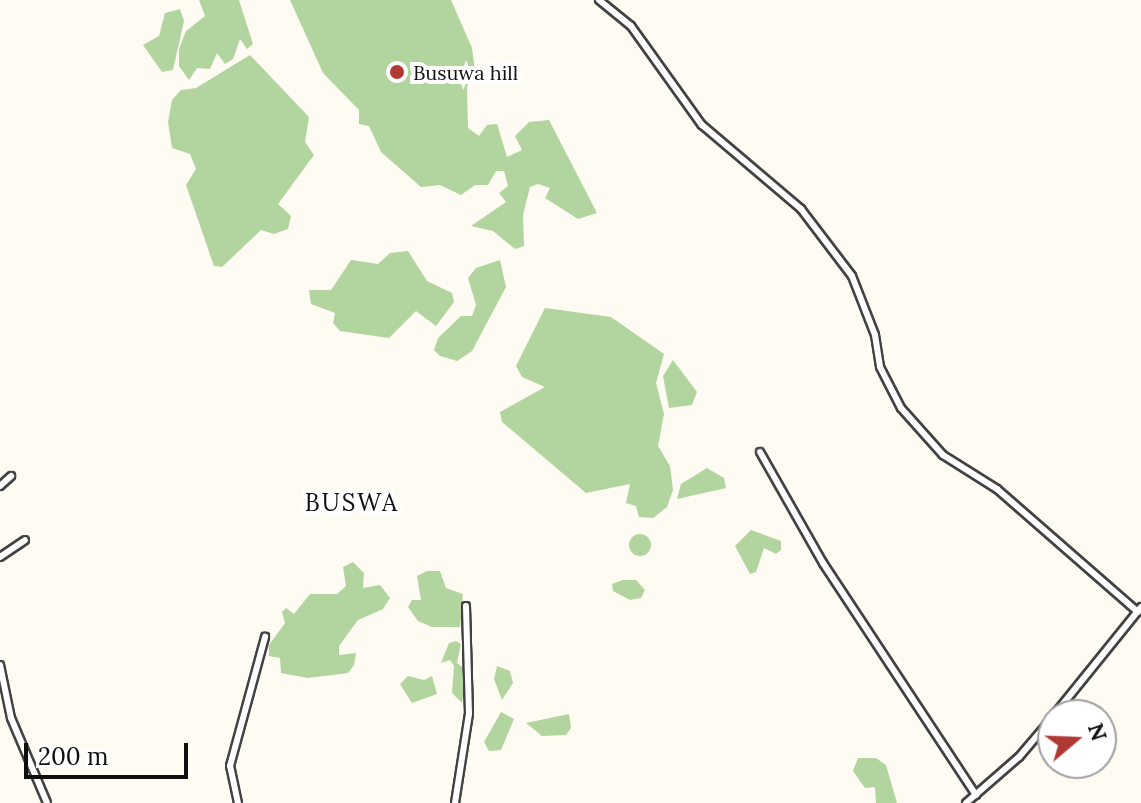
<!DOCTYPE html>
<html>
<head>
<meta charset="utf-8">
<style>
  body { margin:0 }
  #map { position:relative; width:1141px; height:803px; overflow:hidden; background:#fefcf2; font-family:Lora,serif }
  div>[style] { position:absolute }
  .forest>* { inset:0; background:#b2d49f }
  .round { border-radius:50% }
  .roads { filter:drop-shadow(2px 0 #424242) drop-shadow(-2px 0 #424242) drop-shadow(0 2px #424242) drop-shadow(0 -2px #424242) }
  .minor>* { height:6px; margin:-3px; padding:0 3px; transform-origin:3px; border-radius:3px; background:#fff }
  .dots>* { width:22px; height:22px; translate:-50% -50%; box-sizing:border-box; border:4px solid #fff; border-radius:50% }
  span { translate:-50% -50%; white-space:nowrap; text-align:center; line-height:1.15; -webkit-text-stroke:8px #fff; paint-order:stroke }
  .poi-label { font-size:20px; color:#0f0f0f }
  .left { translate:0 -50%; text-align:left }
  .quarter-label { font-size:24px; color:#0f0f0f; letter-spacing:2px }
  .north { position:absolute; left:1037px; top:699px; width:80px; height:80px; box-sizing:border-box; background:#fff; border:2px solid #9f9f9f; border-radius:50%; rotate:71deg; font-size:22px; font-weight:700; line-height:32px; text-align:center; color:#0f0f0f }
  .north::after { content:''; display:block; margin:auto; width:28px; height:36px; background:#b13934; clip-path:polygon(50% 0,100% 100%,50% 72%,0 100%) }
  .scale { position:absolute; left:24px; top:743px; width:164px; height:36px; box-sizing:border-box; border:4px solid #0f0f0f; border-top:0; padding-left:10px; font-size:24px; line-height:28px; white-space:nowrap; color:#0f0f0f; -webkit-text-stroke:6px #fff; paint-order:stroke }
</style>
</head>
<body>
<div id="map">
  <div class="forest">
    <i style="clip-path:polygon(199px 0,239px 0,253px 44px,247px 49px,240px 39px,233px 59px,225px 64px,217px 53px,210px 69px,197px 68px,189px 80px,179px 66px,179px 49px,186px 31px,205px 16px)"></i>
    <i style="clip-path:polygon(290px 0,451px 0,472px 48px,476px 77px,467px 87px,468px 128px,479px 136px,487px 125px,497px 124px,507px 157px,522px 150px,515px 136px,529px 122px,549px 120px,597px 213px,578px 219px,545px 198px,550px 188px,538px 184px,530px 187px,523px 215px,524px 246px,515px 249px,493px 231px,471px 226px,506px 202px,499px 193px,508px 186px,504px 171px,496px 171px,488px 185px,475px 185px,461px 195px,440px 185px,421px 187px,381px 152px,369px 126px,359px 124px,359px 110px,323px 73px)"></i>
    <i style="clip-path:polygon(180px 9px,184px 21px,173px 70px,162px 72px,143px 45px,159px 36px,165px 13px)"></i>
    <i style="clip-path:polygon(250px 55px,309px 117px,305px 142px,314px 155px,278px 204px,291px 216px,288px 229px,274px 234px,261px 230px,222px 267px,214px 266px,186px 185px,196px 169px,190px 154px,172px 148px,168px 122px,172px 100px,181px 90px,196px 88px)"></i>
    <i style="clip-path:polygon(408px 251px,427px 281px,452px 293px,454px 302px,436px 326px,416px 311px,389px 338px,340px 331px,333px 323px,335px 313px,311px 304px,309px 290px,331px 290px,351px 260px,378px 264px,390px 253px)"></i>
    <i style="clip-path:polygon(500px 260px,506px 287px,472px 351px,457px 361px,440px 356px,434px 350px,438px 338px,461px 316px,472px 316px,476px 305px,468px 278px,476px 268px)"></i>
    <i style="clip-path:polygon(545px 308px,611px 317px,664px 354px,656px 383px,664px 414px,658px 446px,670px 466px,673px 490px,667px 507px,653px 518px,639px 517px,636px 506px,626px 503px,630px 484px,586px 493px,502px 422px,500px 412px,545px 387px,522px 377px,516px 366px)"></i>
    <i style="clip-path:polygon(673px 360px,697px 392px,692px 405px,669px 408px,663px 376px)"></i>
    <i style="clip-path:polygon(707px 468px,724px 478px,726px 488px,677px 499px,681px 484px)"></i>
    <i style="clip-path:polygon(751px 530px,781px 541px,781px 550px,776px 554px,764px 548px,756px 572px,750px 574px,735px 546px)"></i>
    <i class="round" style="left:629px;top:534px;width:22px;height:22px"></i>
    <i style="clip-path:polygon(353px 562px,364px 573px,363px 588px,380px 585px,390px 598px,383px 609px,358px 620px,339px 646px,339px 655px,356px 653px,354px 665px,348px 673px,308px 678px,281px 673px,280px 658px,269px 656px,269px 645px,285px 623px,282px 612px,286px 608px,294px 614px,310px 594px,337px 594px,346px 586px,343px 567px)"></i>
    <i style="clip-path:polygon(427px 571px,440px 571px,446px 588px,463px 594px,460px 627px,432px 627px,418px 621px,408px 607px,412px 600px,421px 600px,417px 576px)"></i>
    <i style="clip-path:polygon(623px 580px,636px 580px,645px 590px,641px 598px,630px 600px,613px 591px,612px 584px)"></i>
    <i style="clip-path:polygon(456px 641px,461px 644px,457px 663px,467px 671px,462px 703px,452px 693px,454px 666px,450px 660px,441px 663px,449px 643px)"></i>
    <i style="clip-path:polygon(497px 666px,510px 671px,513px 683px,502px 700px,494px 679px)"></i>
    <i style="clip-path:polygon(408px 676px,424px 680px,432px 676px,437px 694px,412px 703px,400px 684px)"></i>
    <i style="clip-path:polygon(501px 712px,514px 719px,501px 750px,489px 751px,484px 742px)"></i>
    <i style="clip-path:polygon(569px 714px,571px 728px,566px 735px,542px 736px,526px 723px)"></i>
    <i style="clip-path:polygon(858px 758px,876px 758px,886px 765px,897px 803px,876px 803px,875px 787px,865px 788px,853px 771px)"></i>
  </div>
  <div class="roads">
    <div class="minor">
      <i style="left:599px;top:0;width:41px;rotate:39.1deg"></i>
      <i style="left:631px;top:26px;width:122px;rotate:54.4deg"></i>
      <i style="left:702px;top:125px;width:130px;rotate:40.3deg"></i>
      <i style="left:801px;top:209px;width:84px;rotate:52.7deg"></i>
      <i style="left:852px;top:276px;width:63px;rotate:68.7deg"></i>
      <i style="left:875px;top:335px;width:32px;rotate:81deg"></i>
      <i style="left:880px;top:367px;width:46px;rotate:62.9deg"></i>
      <i style="left:901px;top:408px;width:63px;rotate:48.2deg"></i>
      <i style="left:943px;top:455px;width:64px;rotate:32.2deg"></i>
      <i style="left:997px;top:489px;width:187px;rotate:41.1deg"></i>
      <i style="left:760px;top:452px;width:128px;rotate:60.4deg"></i>
      <i style="left:823px;top:563px;width:278px;rotate:56.6deg"></i>
      <i style="left:0;top:486px;width:15px;rotate:-42deg"></i>
      <i style="left:0;top:557px;width:30px;rotate:-34deg"></i>
      <i style="left:0;top:665px;width:54px;rotate:78.3deg"></i>
      <i style="left:11px;top:718px;width:92px;rotate:67deg"></i>
      <i style="left:1054px;top:715px;width:139px;rotate:-51.1deg"></i>
      <i style="left:238px;top:803px;width:38px;rotate:-102deg"></i>
      <i style="left:230px;top:766px;width:134px;rotate:-74.8deg"></i>
      <i style="left:455px;top:803px;width:90px;rotate:-81.1deg"></i>
      <i style="left:469px;top:714px;width:108px;rotate:-91.6deg"></i>
      <i style="left:966px;top:803px;width:70px;rotate:-41deg"></i>
      <i style="left:1019px;top:757px;width:52px;rotate:-49.6deg"></i>
    </div>
  </div>
  <div class="dots">
    <i style="left:397px;top:72px;background:#b13934"></i>
  </div>
  <div class="poi-label">
    <span class="left" style="left:413px;top:72px">Busuwa hill</span>
  </div>
  <div class="quarter-label">
    <span style="left:352px;top:503px">BUSWA</span>
  </div>
  <div class="north">N</div>
  <div class="scale">200 m</div>
</div>
</body>
</html>
